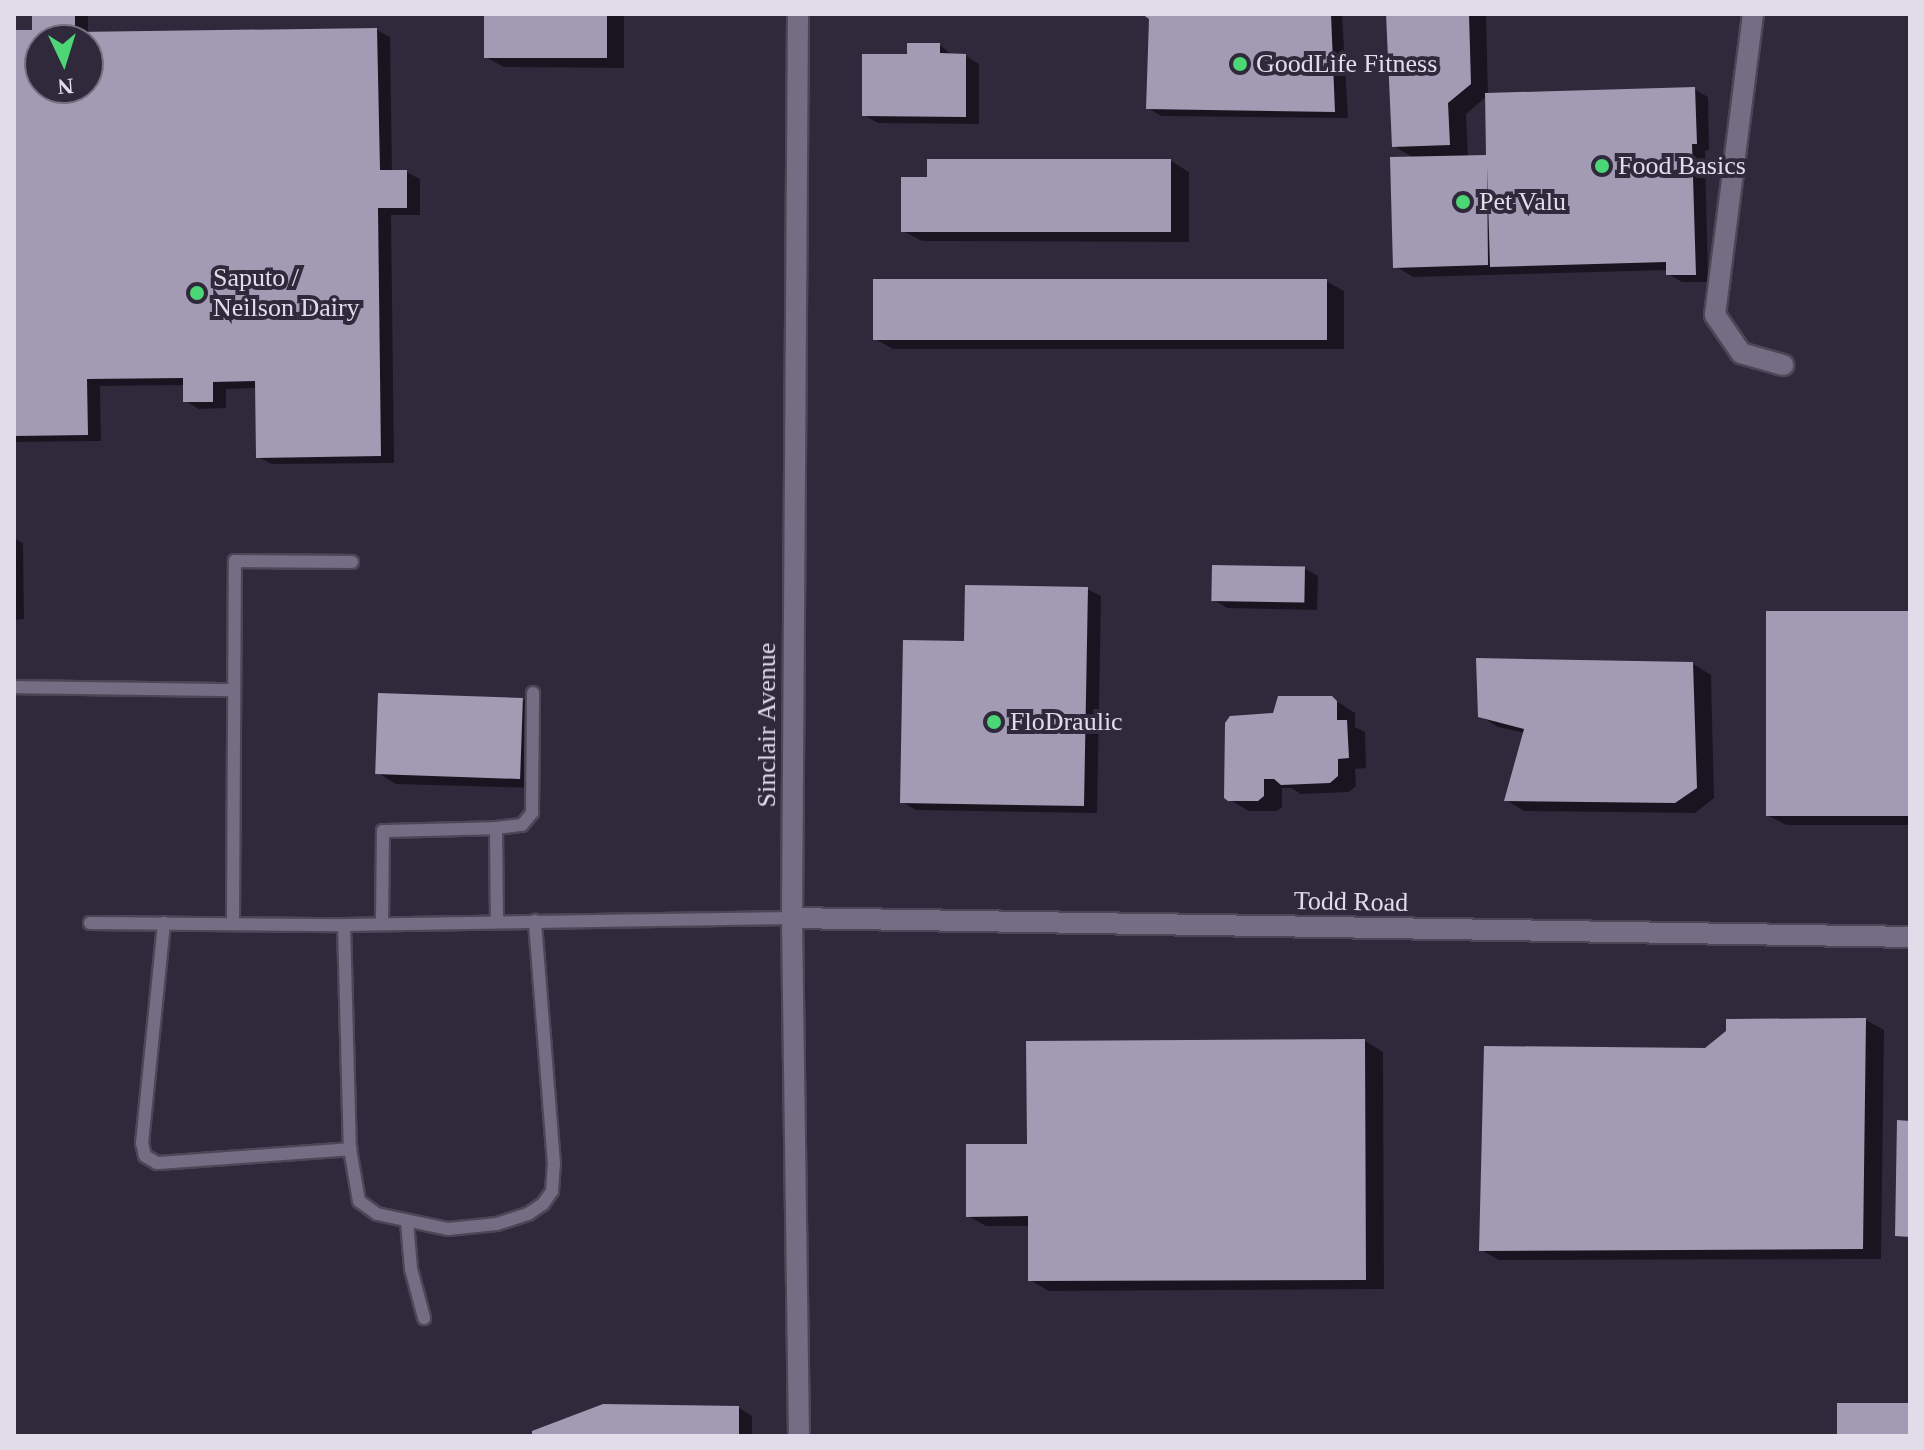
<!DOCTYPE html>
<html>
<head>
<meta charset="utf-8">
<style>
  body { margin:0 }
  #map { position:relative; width:1924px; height:1450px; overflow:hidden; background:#30293c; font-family:"Times New Roman",serif }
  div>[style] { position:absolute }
  .shadow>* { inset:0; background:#0007 }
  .building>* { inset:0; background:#a39bb3; transform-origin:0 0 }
  .roads { filter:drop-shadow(2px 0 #4c4756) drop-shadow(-2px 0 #4c4756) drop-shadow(0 2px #4c4756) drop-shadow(0 -2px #4c4756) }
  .lane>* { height:12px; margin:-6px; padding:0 6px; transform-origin:6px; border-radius:6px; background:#756d84 }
  .street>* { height:20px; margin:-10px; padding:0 10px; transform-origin:10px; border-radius:10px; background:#756d84 }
  .secondary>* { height:20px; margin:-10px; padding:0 10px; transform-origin:10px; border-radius:10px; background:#756d84 }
  .dots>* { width:22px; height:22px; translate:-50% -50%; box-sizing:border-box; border:4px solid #30293c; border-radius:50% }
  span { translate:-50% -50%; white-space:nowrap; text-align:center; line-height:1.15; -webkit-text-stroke:8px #30293c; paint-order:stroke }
  .poi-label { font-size:26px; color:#e0dce9 }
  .left { translate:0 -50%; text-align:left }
  .street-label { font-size:26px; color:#e0dce9 }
  .frame { position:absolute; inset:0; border:16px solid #e0dce9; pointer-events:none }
  .north { position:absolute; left:24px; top:24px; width:80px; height:80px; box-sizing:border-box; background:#30293c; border:2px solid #767181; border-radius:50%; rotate:176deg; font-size:22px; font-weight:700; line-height:32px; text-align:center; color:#e0dce9 }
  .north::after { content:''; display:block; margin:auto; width:28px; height:36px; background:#4cd676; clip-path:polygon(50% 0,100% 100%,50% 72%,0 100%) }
</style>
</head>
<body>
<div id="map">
  <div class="shadow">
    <i style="clip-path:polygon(evenodd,34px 14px,88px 14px,88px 34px,377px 30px,390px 37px,392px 172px,406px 172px,420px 179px,420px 215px,391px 215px,394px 463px,272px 464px,258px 457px,257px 388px,226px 389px,226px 408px,199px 409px,185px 401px,185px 385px,100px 386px,101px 441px,14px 442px,14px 32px,34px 32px,34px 14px,40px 40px,88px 40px,88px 88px,40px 88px,40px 40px)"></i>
    <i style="clip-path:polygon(486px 14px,624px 14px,624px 68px,504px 67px,485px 57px)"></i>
    <i style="clip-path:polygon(1145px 14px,1342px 14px,1348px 118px,1161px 116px,1148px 108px,1151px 18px)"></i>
    <i style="clip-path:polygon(evenodd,1388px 14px,1486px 14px,1488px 95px,1694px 89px,1708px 97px,1709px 150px,1705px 151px,1708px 282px,1682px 282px,1668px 274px,1668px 270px,1413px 277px,1395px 266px,1414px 158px,1394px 146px,1388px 14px,1487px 96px,1488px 159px,1468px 157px,1466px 114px,1487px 96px)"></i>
    <i style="clip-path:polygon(940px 45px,953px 56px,966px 56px,979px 64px,979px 124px,878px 123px,864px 115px,909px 56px)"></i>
    <i style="clip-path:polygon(1171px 161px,1189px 172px,1189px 242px,922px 241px,903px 231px,929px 179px)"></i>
    <i style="clip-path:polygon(1326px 281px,1344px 291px,1344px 349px,893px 349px,875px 339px)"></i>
    <i style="clip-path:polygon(14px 538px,23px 543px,24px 619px,14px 620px)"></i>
    <i style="clip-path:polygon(1304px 568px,1318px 576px,1317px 610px,1227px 608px,1214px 600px)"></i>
    <i style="clip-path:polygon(1087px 589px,1101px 596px,1097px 813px,916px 810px,902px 802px,966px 644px)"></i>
    <i style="clip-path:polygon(1910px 614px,1910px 825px,1786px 825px,1767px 815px)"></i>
    <i style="clip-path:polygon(1693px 664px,1711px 675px,1714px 798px,1695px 813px,1524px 811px,1506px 800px,1525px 733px,1498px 727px,1480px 716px)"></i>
    <i style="clip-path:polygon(1332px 698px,1355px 713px,1355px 727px,1365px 732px,1366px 768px,1355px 769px,1356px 786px,1349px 792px,1301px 794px,1291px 788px,1282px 788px,1282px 807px,1277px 811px,1249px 811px,1230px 800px,1275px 715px)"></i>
    <i style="clip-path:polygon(523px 700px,541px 710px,539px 788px,396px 784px,378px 773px)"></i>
    <i style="clip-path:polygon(1866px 1020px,1884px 1030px,1881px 1259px,1499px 1260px,1481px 1250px,1727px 1032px)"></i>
    <i style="clip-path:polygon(1365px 1041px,1383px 1052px,1384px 1289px,1049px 1291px,1030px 1280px,1030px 1226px,986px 1226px,968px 1216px,1029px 1146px)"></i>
    <i style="clip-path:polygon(739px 1408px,752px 1416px,752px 1436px,534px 1436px)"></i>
  </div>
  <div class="building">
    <i style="clip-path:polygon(evenodd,32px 14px,75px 14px,75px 32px,377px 28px,380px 170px,407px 170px,407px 208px,378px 208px,381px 456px,256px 458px,255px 381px,213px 382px,213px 402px,183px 402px,183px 378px,87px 379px,88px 435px,14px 436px,14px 30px,32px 30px,32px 14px,40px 40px,88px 40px,88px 88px,40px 88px,40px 40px)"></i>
    <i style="left:484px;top:14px;width:123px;height:44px"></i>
    <i style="clip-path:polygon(1142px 14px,1331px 14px,1335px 112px,1146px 109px,1149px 19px)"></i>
    <i style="clip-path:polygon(1386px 14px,1469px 14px,1471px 84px,1448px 103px,1450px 145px,1392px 147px)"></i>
    <i style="clip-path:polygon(907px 43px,940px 43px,940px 53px,966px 54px,966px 117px,862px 116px,862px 54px,907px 54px)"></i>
    <i style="clip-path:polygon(1695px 87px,1697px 144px,1692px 144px,1696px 275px,1666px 275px,1666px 262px,1490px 267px,1487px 166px,1488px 265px,1393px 268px,1390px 157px,1486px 155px,1485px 93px)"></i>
    <i style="clip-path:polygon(927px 159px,1171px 159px,1171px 232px,901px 232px,901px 177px,927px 177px)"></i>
    <i style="left:873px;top:279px;width:454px;height:61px"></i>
    <i style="left:1212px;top:565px;width:93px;height:36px;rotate:1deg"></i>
    <i style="clip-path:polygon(965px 585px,1088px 587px,1084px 806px,900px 803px,903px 640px,964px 641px)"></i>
    <i style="left:1766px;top:611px;width:144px;height:205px"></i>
    <i style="clip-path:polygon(1476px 658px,1693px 662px,1697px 788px,1675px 803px,1504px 801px,1524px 729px,1478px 717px)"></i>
    <i style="left:378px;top:693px;width:145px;height:81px;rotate:2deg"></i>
    <i style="clip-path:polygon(1278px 696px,1332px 696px,1337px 701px,1337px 720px,1347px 720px,1349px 758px,1338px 759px,1338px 776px,1330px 783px,1281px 785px,1274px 779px,1264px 779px,1264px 796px,1258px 801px,1228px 801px,1224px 798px,1225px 723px,1230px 716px,1273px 713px)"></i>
    <i style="clip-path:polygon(1866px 1018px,1863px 1249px,1479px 1251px,1484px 1046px,1705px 1048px,1726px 1031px,1726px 1019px)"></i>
    <i style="clip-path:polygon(1365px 1039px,1366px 1280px,1028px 1281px,1028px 1216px,966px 1217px,966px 1144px,1027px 1144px,1026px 1041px)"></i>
    <i style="clip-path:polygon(1897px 1120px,1910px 1121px,1910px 1237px,1895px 1236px)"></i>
    <i style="left:1910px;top:1403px;width:33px;height:73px;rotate:90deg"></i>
    <i style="clip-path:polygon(603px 1404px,739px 1406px,739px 1436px,532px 1436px,532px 1431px)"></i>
  </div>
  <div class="roads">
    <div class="lane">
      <i style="left:14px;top:687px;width:220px;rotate:0.8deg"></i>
      <i style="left:496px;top:828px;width:26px;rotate:-7deg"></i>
      <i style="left:522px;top:825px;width:16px;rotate:-50deg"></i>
      <i style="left:532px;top:813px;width:120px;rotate:-89.5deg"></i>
      <i style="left:90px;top:923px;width:254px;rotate:0.5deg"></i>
      <i style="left:344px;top:925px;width:448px;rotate:-0.9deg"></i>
      <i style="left:164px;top:923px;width:221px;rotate:95.7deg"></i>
      <i style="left:142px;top:1143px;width:13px;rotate:77deg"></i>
      <i style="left:145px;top:1156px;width:14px;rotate:30deg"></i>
      <i style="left:157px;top:1163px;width:194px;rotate:-4.1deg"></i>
      <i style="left:233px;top:924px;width:363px;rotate:-89.7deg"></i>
      <i style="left:235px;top:561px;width:117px;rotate:0.5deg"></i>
      <i style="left:382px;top:924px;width:93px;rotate:-89.4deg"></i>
      <i style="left:383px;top:831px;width:113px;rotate:-1.5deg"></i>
      <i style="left:496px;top:828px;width:94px;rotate:89.4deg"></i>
      <i style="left:344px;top:925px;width:224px;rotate:88.5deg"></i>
      <i style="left:350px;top:1149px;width:53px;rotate:80.2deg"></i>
      <i style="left:359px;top:1201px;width:22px;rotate:36deg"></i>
      <i style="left:377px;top:1214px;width:73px;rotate:11.9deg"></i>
      <i style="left:448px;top:1229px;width:49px;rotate:-5.8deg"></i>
      <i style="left:497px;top:1224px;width:33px;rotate:-18deg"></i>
      <i style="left:528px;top:1214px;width:18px;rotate:-34deg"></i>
      <i style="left:543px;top:1204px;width:16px;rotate:-55deg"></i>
      <i style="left:552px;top:1191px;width:27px;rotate:-86deg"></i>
      <i style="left:554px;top:1164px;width:244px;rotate:-94.5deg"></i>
      <i style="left:407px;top:1222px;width:47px;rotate:85.1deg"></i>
      <i style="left:411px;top:1269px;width:51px;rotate:75.1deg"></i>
    </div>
    <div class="street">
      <i style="left:1753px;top:14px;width:303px;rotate:97.2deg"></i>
      <i style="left:1715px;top:315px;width:46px;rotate:55.6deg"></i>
      <i style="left:1741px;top:353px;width:44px;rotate:15.9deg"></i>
      <i style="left:792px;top:918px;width:1118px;rotate:0.97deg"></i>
    </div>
    <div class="secondary">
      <i style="left:798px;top:14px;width:904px;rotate:90.38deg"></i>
      <i style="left:792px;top:918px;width:518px;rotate:89.23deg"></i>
    </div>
  </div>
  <div class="dots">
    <i style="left:1240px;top:64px;background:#4cd676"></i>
    <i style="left:1602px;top:166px;background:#4cd676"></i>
    <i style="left:1463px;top:202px;background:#4cd676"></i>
    <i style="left:197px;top:293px;background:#4cd676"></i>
    <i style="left:994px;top:722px;background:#4cd676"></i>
  </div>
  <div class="poi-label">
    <span class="left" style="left:1256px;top:64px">GoodLife Fitness</span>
    <span class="left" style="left:1618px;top:166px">Food Basics</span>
    <span class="left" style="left:1479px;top:202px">Pet Valu</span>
    <span class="left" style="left:213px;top:293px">Saputo /<br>Neilson Dairy</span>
    <span class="left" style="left:1010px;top:722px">FloDraulic</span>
  </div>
  <div class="street-label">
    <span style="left:767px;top:725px;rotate:-90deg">Sinclair Avenue</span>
    <span style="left:1351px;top:902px;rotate:1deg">Todd Road</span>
  </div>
  <div class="frame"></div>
  <div class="north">N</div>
</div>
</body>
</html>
